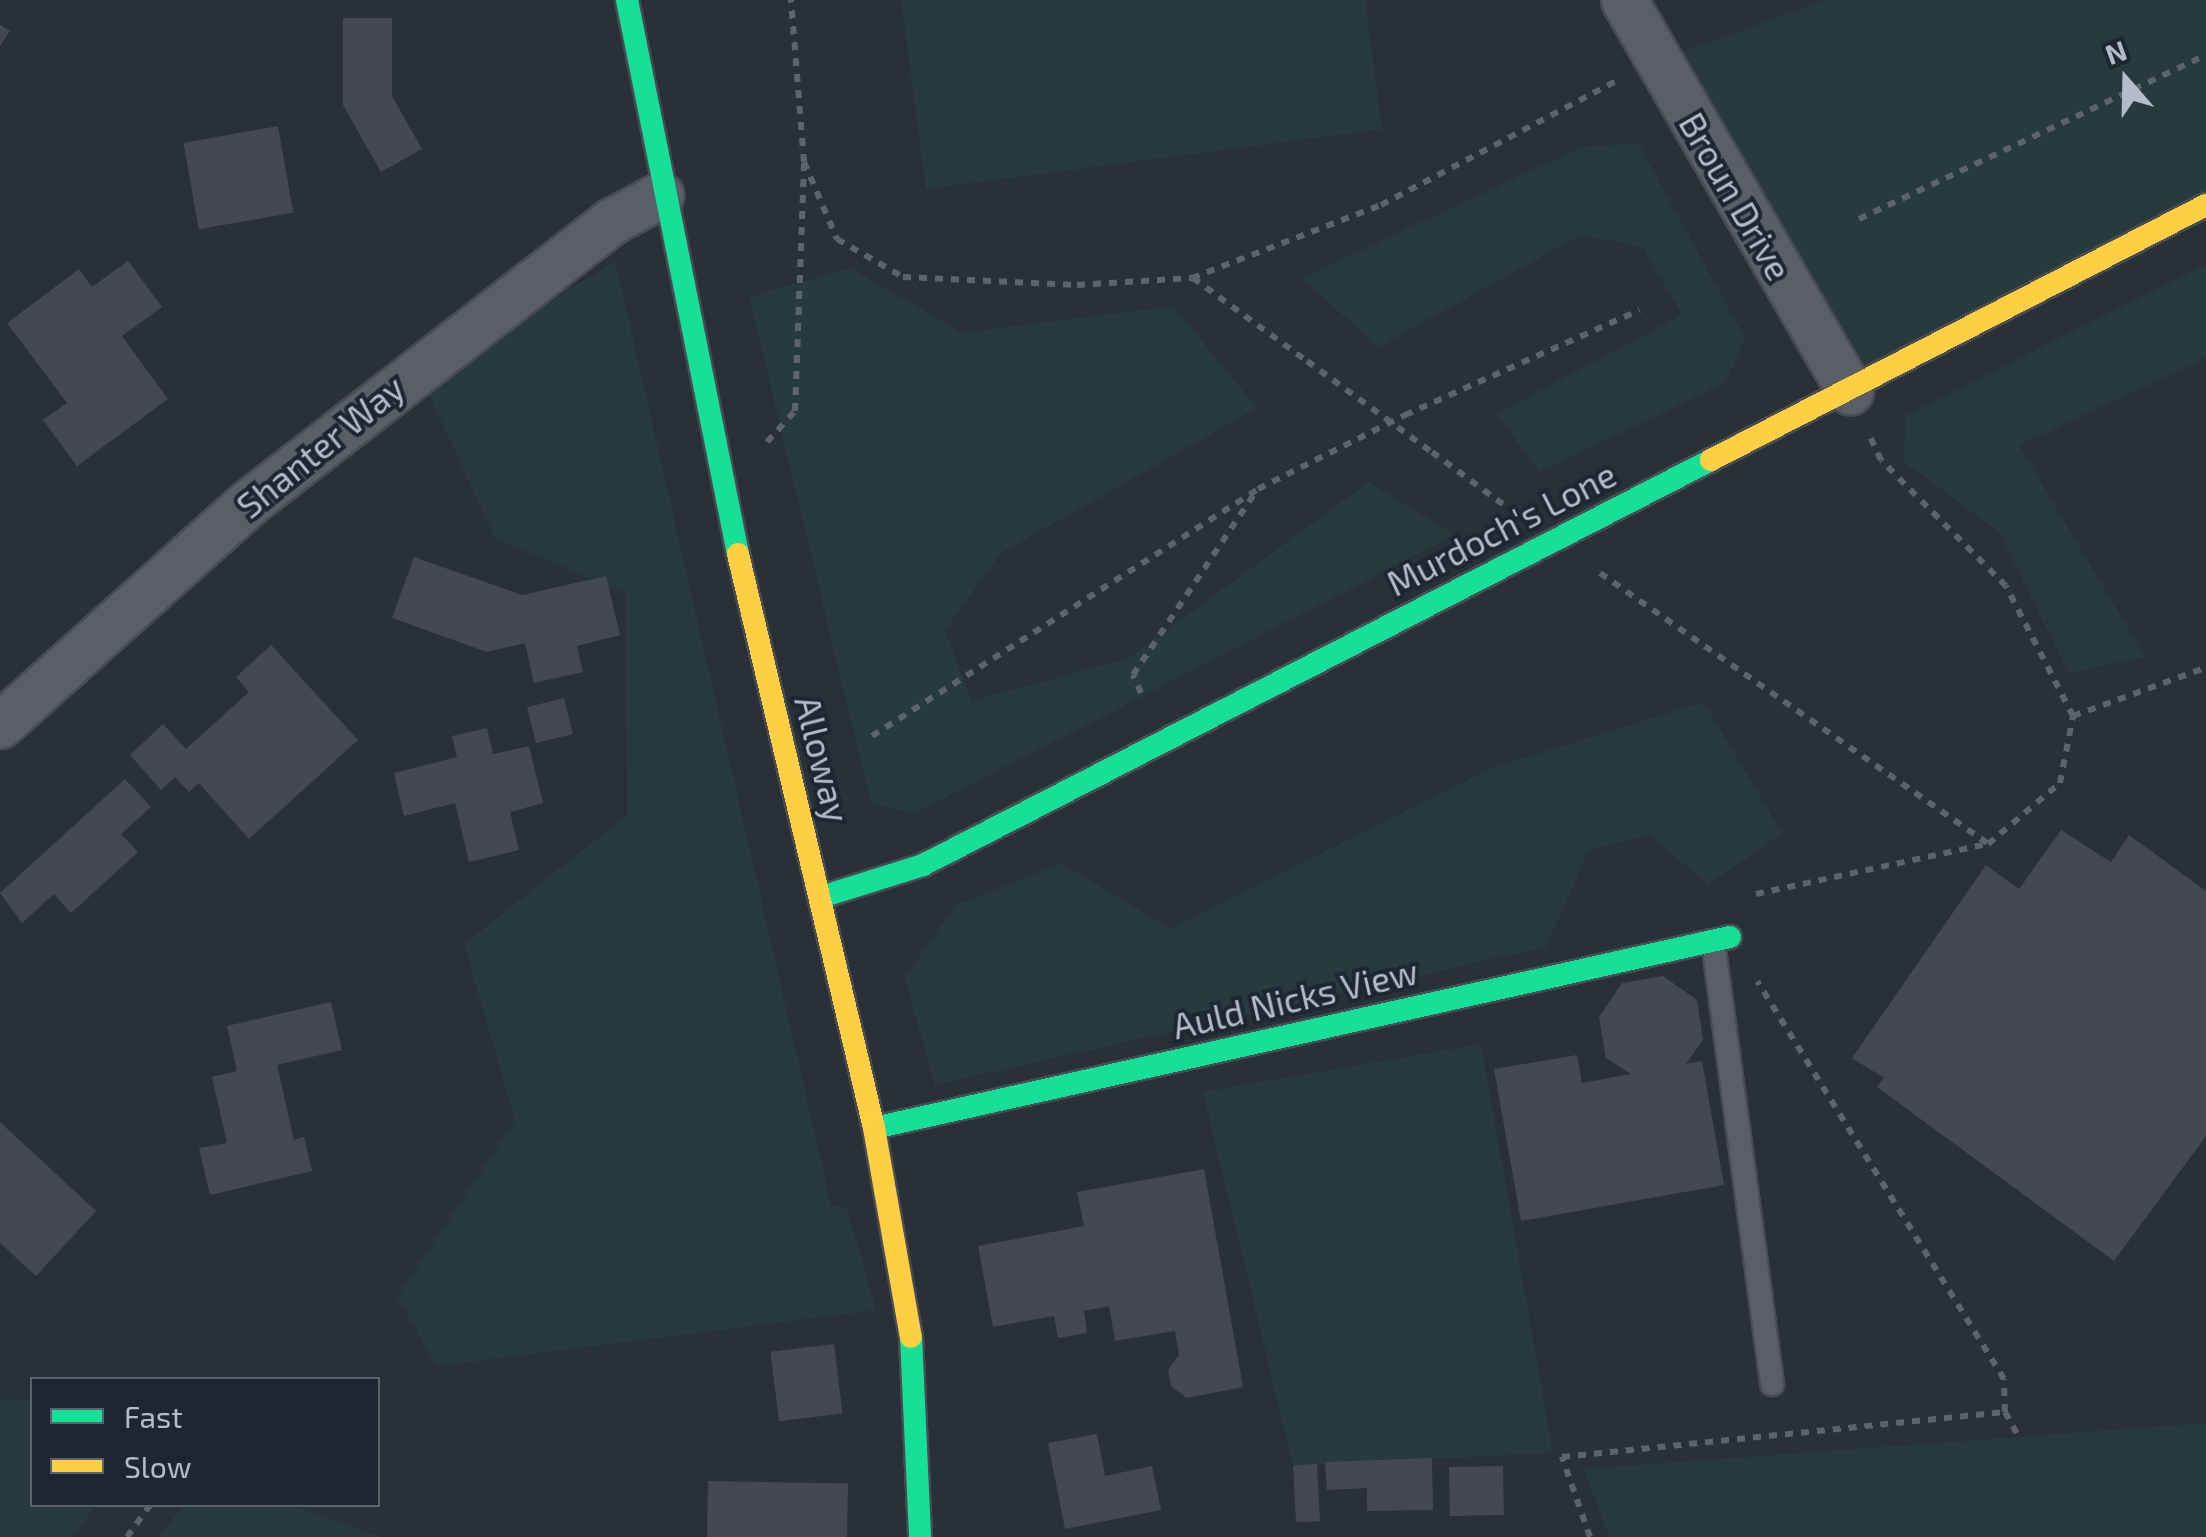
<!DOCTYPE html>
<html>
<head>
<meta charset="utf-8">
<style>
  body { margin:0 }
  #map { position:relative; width:2206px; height:1537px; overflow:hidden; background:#2a3038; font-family:"Exo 2",sans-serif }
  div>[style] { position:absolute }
  .green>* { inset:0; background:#273a3e }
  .building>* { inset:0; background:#444950; transform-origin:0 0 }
  .path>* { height:6px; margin-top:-3px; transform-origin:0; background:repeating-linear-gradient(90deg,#5d636a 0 8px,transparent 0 16px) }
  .roads { filter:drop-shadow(2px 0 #484c53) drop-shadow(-2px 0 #484c53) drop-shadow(0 2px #484c53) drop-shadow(0 -2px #484c53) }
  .lane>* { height:22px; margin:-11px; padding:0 11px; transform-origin:11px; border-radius:11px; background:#5a5e66 }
  .street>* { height:45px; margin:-22.5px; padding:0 22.5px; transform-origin:22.5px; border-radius:22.5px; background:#5a5e66 }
  .fast>* { height:22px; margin:-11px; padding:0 11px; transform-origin:11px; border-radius:11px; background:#16e098 }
  .slow>* { height:22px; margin:-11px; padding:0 11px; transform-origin:11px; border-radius:11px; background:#ffcf43 }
  .path-bridge>* { height:6px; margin-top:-3px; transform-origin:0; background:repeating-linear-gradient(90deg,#5d636a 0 8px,transparent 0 16px) }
  span { translate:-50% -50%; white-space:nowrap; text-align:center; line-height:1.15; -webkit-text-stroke:8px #1d2633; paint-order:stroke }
  .street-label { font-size:35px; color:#b4bcc9 }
  .legend { position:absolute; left:30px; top:1377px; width:350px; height:130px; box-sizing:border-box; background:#1d2633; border:2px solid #59626f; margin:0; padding:12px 18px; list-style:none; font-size:30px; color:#b4bcc9 }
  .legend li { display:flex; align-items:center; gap:20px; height:50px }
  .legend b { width:50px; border:2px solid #59626f }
  .north { position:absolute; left:2076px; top:30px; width:100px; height:100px; -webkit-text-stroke:8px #1d2633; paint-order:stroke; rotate:340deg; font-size:28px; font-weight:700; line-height:40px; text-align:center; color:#b4bcc9 }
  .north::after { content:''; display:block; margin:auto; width:35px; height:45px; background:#b4bcc9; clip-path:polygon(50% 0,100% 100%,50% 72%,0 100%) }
</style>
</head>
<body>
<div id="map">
  <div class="green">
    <i style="clip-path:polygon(901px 0,1365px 0,1382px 129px,926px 189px)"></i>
    <i style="clip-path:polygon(1825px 0,2206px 0,2206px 205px,1850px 392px,1658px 61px)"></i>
    <i style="clip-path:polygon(1638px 143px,1745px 338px,1726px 382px,1539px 472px,1497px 414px,1682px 315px,1643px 247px,1581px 235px,1378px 347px,1302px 278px,1582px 147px)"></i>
    <i style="clip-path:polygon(615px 261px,831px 1205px,847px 1209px,876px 1310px,437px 1366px,397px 1297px,515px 1120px,464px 944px,627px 815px,626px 593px,495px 538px,423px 382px)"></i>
    <i style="clip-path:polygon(2206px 265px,2206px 358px,2019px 445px,2145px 657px,2069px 673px,1999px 532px,1903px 461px,1906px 416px)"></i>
    <i style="clip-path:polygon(851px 268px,962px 333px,1173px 306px,1257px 408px,1001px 553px,945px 630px,971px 701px,1127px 659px,1369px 482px,1455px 535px,915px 813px,871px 804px,749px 297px)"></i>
    <i style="clip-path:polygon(1704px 702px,1782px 833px,1708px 885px,1650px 835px,1589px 850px,1546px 947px,935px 1085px,905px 978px,954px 906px,1061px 863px,1171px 929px,1489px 769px)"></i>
    <i style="clip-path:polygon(1481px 1044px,1553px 1453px,1293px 1466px,1203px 1092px)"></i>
    <i style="clip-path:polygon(32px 1399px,32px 1504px,96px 1505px,73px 1537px,0 1537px,0 1401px)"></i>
    <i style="clip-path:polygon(2206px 1423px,2206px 1537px,1609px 1537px,1584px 1469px)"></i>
    <i style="clip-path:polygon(184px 1505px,289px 1505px,382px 1537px,158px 1537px)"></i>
  </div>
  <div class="building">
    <i style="clip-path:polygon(343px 18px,392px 18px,392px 96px,422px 149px,381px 172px,343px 105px)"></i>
    <i style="clip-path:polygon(0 25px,10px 31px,0 46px)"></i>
    <i style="left:278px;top:126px;width:88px;height:96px;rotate:80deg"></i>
    <i style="clip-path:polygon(128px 261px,162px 307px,122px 336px,168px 399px,77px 466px,43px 420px,67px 403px,7px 323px,79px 269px,92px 287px)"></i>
    <i style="clip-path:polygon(414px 557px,522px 595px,606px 576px,620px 635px,577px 646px,583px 672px,534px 683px,525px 643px,487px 652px,392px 618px)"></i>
    <i style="clip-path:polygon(271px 645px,358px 740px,249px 839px,199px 783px,189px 792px,175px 777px,161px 790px,130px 755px,163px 724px,186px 749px,249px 692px,236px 677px)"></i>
    <i style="left:564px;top:698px;width:37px;height:38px;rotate:76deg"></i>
    <i style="clip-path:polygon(487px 728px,493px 754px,529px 746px,543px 803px,510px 812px,519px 850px,469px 862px,455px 803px,404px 816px,394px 773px,457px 757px,452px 736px)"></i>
    <i style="clip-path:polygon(125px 779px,151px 807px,121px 834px,138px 852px,71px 913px,54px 894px,22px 923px,0 893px)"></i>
    <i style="clip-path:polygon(2061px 830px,2111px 862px,2129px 835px,2206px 891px,2206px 1136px,2114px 1261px,1877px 1087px,1884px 1078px,1852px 1058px,1986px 865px,2019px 889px)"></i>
    <i style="clip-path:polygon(1663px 976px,1697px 1000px,1703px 1040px,1686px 1064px,1702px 1061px,1724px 1185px,1521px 1221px,1494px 1069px,1577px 1055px,1582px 1083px,1631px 1074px,1606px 1058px,1599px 1017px,1622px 983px)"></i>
    <i style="clip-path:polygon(331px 1002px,342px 1050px,277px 1065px,294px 1140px,304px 1137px,312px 1171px,210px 1195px,199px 1148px,227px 1143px,212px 1077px,237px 1071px,227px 1026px)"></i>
    <i style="clip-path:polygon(0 1122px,96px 1211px,36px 1276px,0 1243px)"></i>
    <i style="clip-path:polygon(1204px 1169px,1243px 1387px,1187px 1398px,1171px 1386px,1168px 1370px,1179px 1355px,1175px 1331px,1115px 1341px,1109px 1306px,1084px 1311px,1087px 1333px,1058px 1338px,1054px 1316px,993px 1327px,978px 1246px,1084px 1226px,1077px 1192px)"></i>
    <i style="left:834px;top:1344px;width:70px;height:64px;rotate:83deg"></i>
    <i style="clip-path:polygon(1097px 1434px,1105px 1476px,1152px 1466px,1161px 1510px,1065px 1529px,1048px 1443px)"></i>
    <i style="clip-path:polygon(1432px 1458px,1433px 1510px,1367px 1511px,1367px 1488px,1327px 1490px,1325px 1462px)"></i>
    <i style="left:1317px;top:1464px;width:57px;height:24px;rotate:87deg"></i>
    <i style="left:1503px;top:1466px;width:49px;height:54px;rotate:89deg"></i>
    <i style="left:708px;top:1481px;width:140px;height:56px;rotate:1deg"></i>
  </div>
  <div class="path">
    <i style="left:804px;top:162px;width:84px;rotate:66.8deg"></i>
    <i style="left:837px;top:239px;width:76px;rotate:29.9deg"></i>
    <i style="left:903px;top:277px;width:174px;rotate:2.6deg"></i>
    <i style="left:1077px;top:285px;width:115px;rotate:-3.5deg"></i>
    <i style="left:1192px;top:278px;width:203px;rotate:-21.1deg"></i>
    <i style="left:1381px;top:205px;width:266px;rotate:-27.8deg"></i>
    <i style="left:1859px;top:219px;width:384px;rotate:-25.3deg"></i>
    <i style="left:1193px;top:278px;width:141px;rotate:36.1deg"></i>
    <i style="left:767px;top:442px;width:42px;rotate:-47.9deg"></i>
    <i style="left:795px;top:411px;width:249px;rotate:-87.9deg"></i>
    <i style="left:804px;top:162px;width:163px;rotate:-94.6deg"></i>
    <i style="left:1432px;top:452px;width:94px;rotate:36.4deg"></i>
    <i style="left:1600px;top:573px;width:472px;rotate:34.9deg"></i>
    <i style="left:1141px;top:693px;width:20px;rotate:-114deg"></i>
    <i style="left:1133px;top:675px;width:218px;rotate:-56.2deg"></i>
    <i style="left:2073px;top:716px;width:137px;rotate:-20deg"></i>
    <i style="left:872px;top:736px;width:458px;rotate:-32.6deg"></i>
    <i style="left:1258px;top:489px;width:165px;rotate:-26.7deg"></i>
    <i style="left:1405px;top:415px;width:257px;rotate:-24.1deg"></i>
    <i style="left:1756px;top:894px;width:237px;rotate:-12.2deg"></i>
    <i style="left:1988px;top:844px;width:94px;rotate:-40.3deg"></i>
    <i style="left:2060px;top:783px;width:68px;rotate:-79deg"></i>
    <i style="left:2073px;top:716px;width:146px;rotate:-117.3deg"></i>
    <i style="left:2006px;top:586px;width:177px;rotate:-134.8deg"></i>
    <i style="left:1881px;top:460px;width:29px;rotate:-115deg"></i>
    <i style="left:2005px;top:1412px;width:25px;rotate:61deg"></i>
    <i style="left:127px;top:1537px;width:41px;rotate:-54deg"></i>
    <i style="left:1590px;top:1537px;width:85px;rotate:-109.3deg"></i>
    <i style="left:1562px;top:1457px;width:445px;rotate:-5.8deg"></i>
    <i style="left:2005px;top:1412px;width:33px;rotate:-92deg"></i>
    <i style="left:2004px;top:1379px;width:468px;rotate:-121.8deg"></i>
  </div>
  <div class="roads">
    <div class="lane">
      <i style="left:1713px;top:941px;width:447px;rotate:82.4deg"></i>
    </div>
    <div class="street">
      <i style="left:1624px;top:0;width:452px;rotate:60deg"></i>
      <i style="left:0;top:725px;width:331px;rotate:-41.8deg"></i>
      <i style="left:247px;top:504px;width:462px;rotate:-37.8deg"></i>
      <i style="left:612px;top:221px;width:55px;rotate:-28deg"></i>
    </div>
    <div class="fast">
      <i style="left:627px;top:0;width:565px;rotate:78.67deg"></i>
      <i style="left:821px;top:897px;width:107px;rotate:-17.4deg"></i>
      <i style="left:923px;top:865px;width:886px;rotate:-27.2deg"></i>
      <i style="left:874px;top:1128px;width:877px;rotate:-12.58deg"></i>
      <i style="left:911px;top:1337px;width:200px;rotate:87.4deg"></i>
    </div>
    <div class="slow">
      <i style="left:1711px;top:460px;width:557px;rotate:-27.26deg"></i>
      <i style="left:738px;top:554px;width:590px;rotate:76.67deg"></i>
      <i style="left:874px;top:1128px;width:212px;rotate:80deg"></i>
    </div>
  </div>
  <div class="path-bridge">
    <i style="left:1307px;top:361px;width:155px;rotate:36.1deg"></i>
  </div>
  <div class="street-label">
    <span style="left:1736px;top:196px;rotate:60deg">Broun Drive</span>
    <span style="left:320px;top:446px;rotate:-39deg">Shanter Way</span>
    <span style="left:1501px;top:528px;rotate:-27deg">Murdoch's Lone</span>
    <span style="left:823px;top:759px;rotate:76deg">Alloway</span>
    <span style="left:1295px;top:998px;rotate:-13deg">Auld Nicks View</span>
  </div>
  <ul class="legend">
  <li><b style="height:12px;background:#16e098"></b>Fast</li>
  <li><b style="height:12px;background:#ffcf43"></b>Slow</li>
  </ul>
  <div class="north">N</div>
</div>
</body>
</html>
